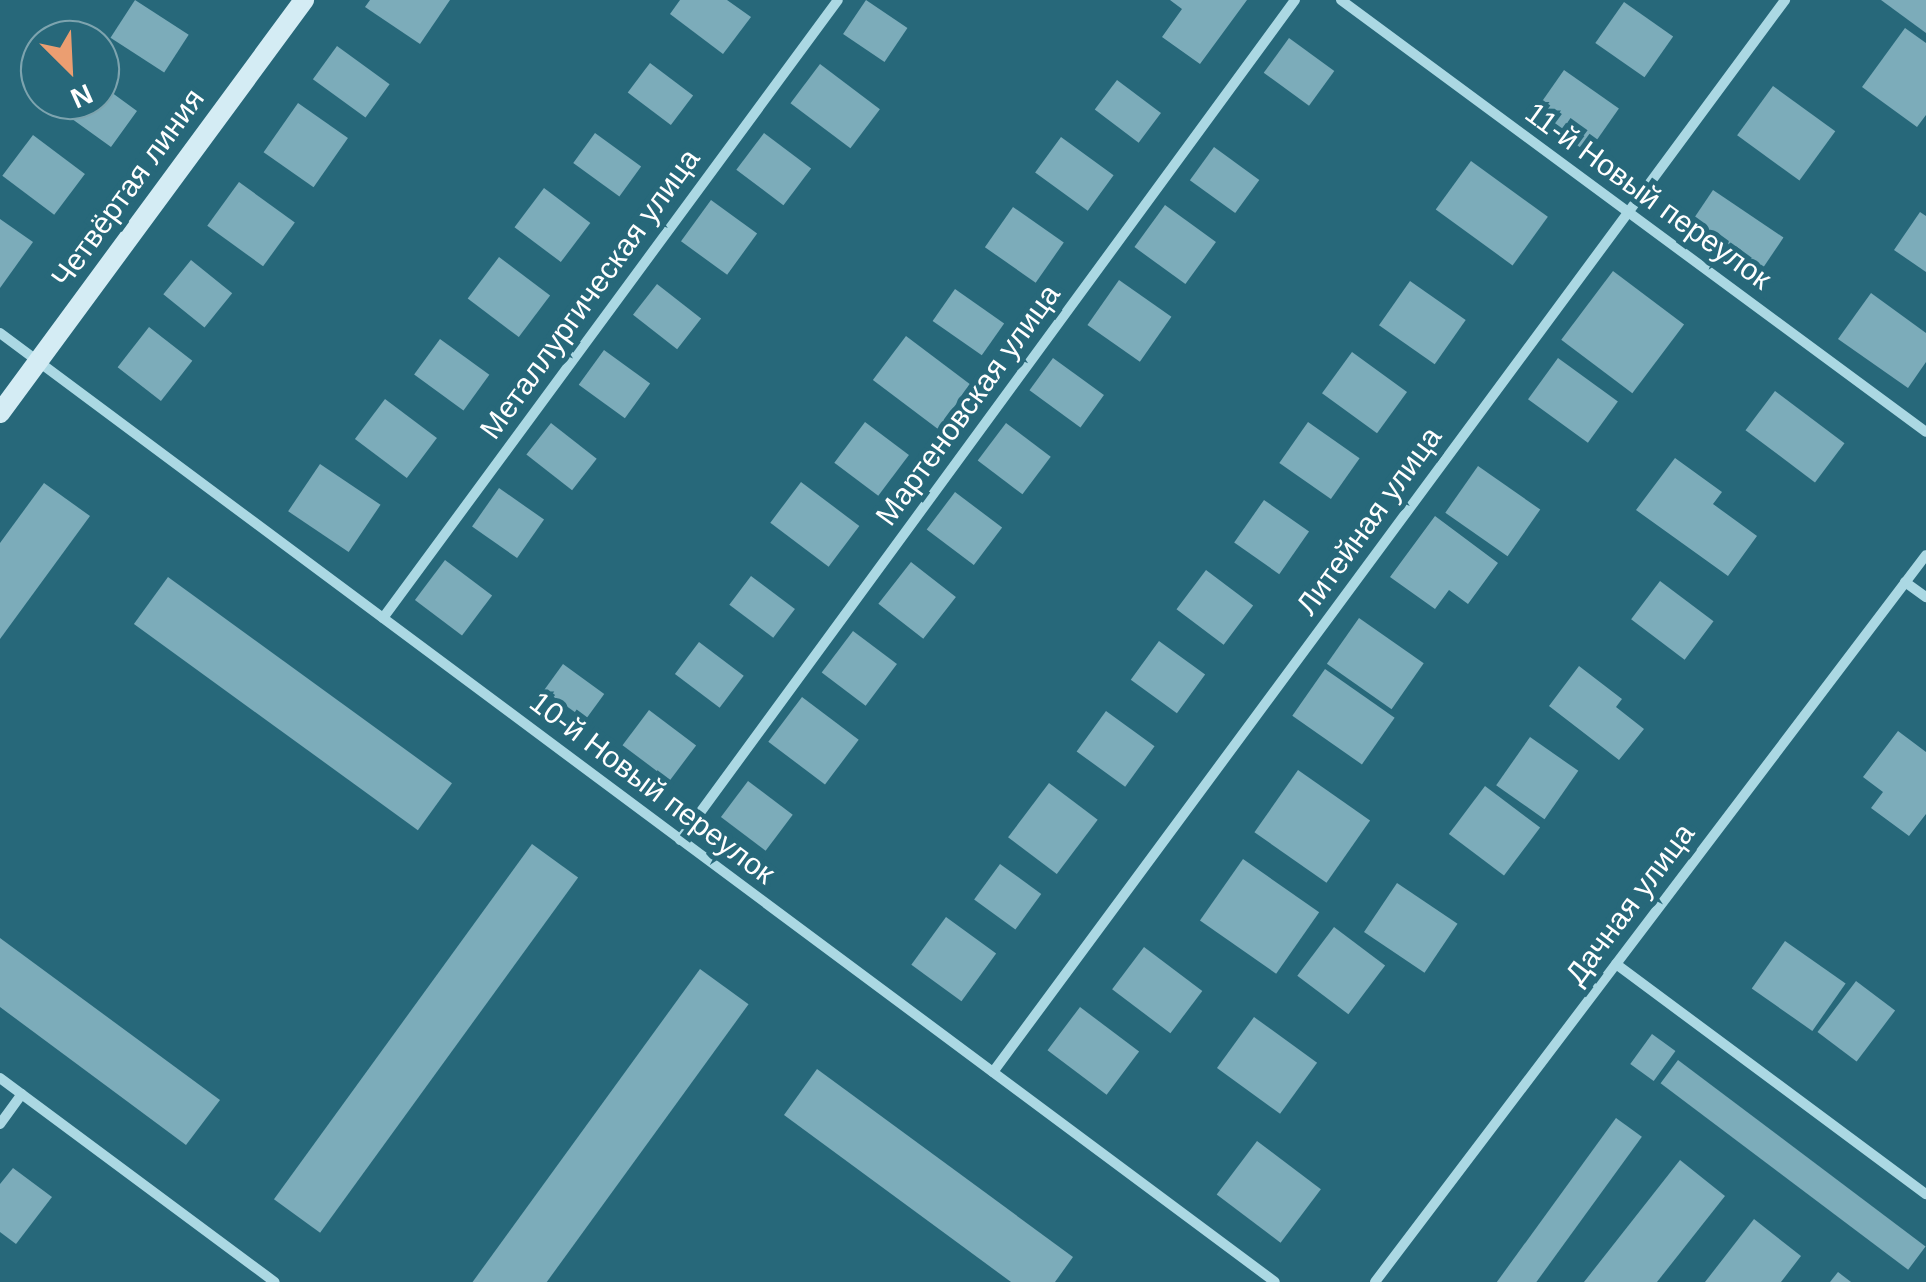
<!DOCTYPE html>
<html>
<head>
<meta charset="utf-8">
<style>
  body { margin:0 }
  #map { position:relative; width:1926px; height:1282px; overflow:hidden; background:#27687a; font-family:Arial,sans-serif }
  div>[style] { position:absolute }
  .building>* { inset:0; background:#7cacba; transform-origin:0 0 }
  .street>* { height:10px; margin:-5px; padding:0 5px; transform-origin:5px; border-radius:5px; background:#abd8e3 }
  .secondary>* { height:20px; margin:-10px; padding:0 10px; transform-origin:10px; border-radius:10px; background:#d4ecf4 }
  span { translate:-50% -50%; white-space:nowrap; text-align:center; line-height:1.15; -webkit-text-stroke:10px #27687a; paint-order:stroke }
  .street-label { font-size:30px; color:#fff }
  .north { position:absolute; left:20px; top:20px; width:100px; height:100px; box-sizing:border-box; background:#27687a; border:2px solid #7da4af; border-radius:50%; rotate:156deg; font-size:28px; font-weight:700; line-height:40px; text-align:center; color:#fff }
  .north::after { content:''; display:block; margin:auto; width:35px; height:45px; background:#eb9e71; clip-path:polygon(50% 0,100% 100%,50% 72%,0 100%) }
</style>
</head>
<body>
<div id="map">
  <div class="building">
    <i style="left:135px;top:0;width:64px;height:45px;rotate:33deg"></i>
    <i style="clip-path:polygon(370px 0,450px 0,420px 44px,365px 7px)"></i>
    <i style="clip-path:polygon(680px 0,727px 0,751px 17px,723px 54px,670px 14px)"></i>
    <i style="left:866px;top:0;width:50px;height:41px;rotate:34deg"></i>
    <i style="clip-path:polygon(1170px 0,1247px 0,1200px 64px,1162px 37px,1182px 9px)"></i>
    <i style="clip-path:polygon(1881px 0,1926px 0,1926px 33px)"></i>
    <i style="left:1624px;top:2px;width:60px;height:50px;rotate:35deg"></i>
    <i style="clip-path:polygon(1905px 28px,1926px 43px,1926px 115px,1917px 127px,1862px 87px)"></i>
    <i style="left:1289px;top:38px;width:56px;height:43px;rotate:36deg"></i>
    <i style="left:337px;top:46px;width:65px;height:41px;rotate:36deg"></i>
    <i style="left:650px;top:63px;width:54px;height:37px;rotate:37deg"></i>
    <i style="left:820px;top:64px;width:75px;height:49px;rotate:37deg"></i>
    <i style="left:1564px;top:70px;width:67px;height:54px;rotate:35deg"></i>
    <i style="left:1117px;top:80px;width:55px;height:37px;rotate:37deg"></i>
    <i style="clip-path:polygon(100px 84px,137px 111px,111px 147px,61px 111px,69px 100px,100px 100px)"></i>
    <i style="left:1773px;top:86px;width:77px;height:61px;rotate:36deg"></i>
    <i style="left:298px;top:103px;width:61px;height:60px;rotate:35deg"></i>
    <i style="left:595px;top:133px;width:57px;height:37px;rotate:36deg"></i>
    <i style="left:764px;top:133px;width:59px;height:46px;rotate:37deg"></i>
    <i style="left:33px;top:135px;width:65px;height:51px;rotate:37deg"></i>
    <i style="left:1061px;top:137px;width:65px;height:44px;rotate:36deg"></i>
    <i style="left:1214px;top:147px;width:56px;height:41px;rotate:36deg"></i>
    <i style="left:1471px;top:161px;width:95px;height:60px;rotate:36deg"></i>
    <i style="left:239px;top:182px;width:69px;height:54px;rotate:36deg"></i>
    <i style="left:544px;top:188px;width:58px;height:49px;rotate:37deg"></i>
    <i style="left:1713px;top:190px;width:85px;height:47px;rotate:34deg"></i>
    <i style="left:711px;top:200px;width:57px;height:51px;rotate:36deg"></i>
    <i style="left:1165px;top:205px;width:63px;height:52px;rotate:36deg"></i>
    <i style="left:1013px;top:207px;width:62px;height:49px;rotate:35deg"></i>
    <i style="clip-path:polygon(1920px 212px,1926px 216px,1926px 272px,1894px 250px)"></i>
    <i style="clip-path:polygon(0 219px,33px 242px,0 288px)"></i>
    <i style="left:499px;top:257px;width:64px;height:52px;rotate:37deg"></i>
    <i style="left:191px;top:260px;width:53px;height:44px;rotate:39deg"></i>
    <i style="left:1613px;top:271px;width:89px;height:86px;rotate:37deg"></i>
    <i style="left:1119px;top:280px;width:64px;height:55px;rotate:35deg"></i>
    <i style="left:1410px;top:281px;width:68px;height:54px;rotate:35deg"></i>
    <i style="left:657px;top:284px;width:56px;height:39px;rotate:38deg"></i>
    <i style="left:955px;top:289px;width:60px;height:39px;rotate:35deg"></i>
    <i style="clip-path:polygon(1871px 293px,1926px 333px,1926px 362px,1908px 388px,1838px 339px)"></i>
    <i style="left:149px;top:327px;width:55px;height:51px;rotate:38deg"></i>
    <i style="left:906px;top:336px;width:81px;height:55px;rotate:37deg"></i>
    <i style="left:440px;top:339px;width:61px;height:44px;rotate:36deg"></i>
    <i style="left:604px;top:350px;width:57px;height:43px;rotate:36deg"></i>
    <i style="left:1352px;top:352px;width:68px;height:51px;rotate:36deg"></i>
    <i style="left:1053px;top:358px;width:63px;height:40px;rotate:36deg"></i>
    <i style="left:1558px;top:358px;width:74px;height:51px;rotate:36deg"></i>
    <i style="left:1775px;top:391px;width:87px;height:49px;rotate:37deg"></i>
    <i style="left:385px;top:399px;width:65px;height:50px;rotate:37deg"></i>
    <i style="left:865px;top:422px;width:55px;height:51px;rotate:37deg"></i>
    <i style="left:1308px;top:422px;width:63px;height:50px;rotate:35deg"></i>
    <i style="left:551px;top:423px;width:58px;height:40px;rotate:38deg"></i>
    <i style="left:1006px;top:423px;width:56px;height:47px;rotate:37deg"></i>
    <i style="clip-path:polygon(1675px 458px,1722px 492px,1713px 504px,1757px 536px,1728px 576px,1636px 510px)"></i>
    <i style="left:320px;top:464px;width:73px;height:57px;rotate:34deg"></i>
    <i style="left:1478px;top:466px;width:76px;height:57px;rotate:35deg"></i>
    <i style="left:801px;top:482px;width:73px;height:51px;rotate:37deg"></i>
    <i style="clip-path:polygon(44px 483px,90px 516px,0 639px,0 543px)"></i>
    <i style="left:499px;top:488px;width:55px;height:47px;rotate:35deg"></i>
    <i style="left:955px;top:492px;width:59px;height:47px;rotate:37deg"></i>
    <i style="left:1264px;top:500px;width:55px;height:52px;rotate:35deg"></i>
    <i style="clip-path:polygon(1435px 516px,1498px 563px,1468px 604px,1449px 590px,1435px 609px,1390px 577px)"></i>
    <i style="left:445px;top:560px;width:59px;height:50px;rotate:37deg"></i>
    <i style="left:911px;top:562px;width:57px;height:53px;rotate:38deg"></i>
    <i style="left:1206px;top:570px;width:59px;height:49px;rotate:37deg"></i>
    <i style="left:751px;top:576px;width:55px;height:36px;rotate:37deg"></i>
    <i style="left:168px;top:577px;width:351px;height:58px;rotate:36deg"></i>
    <i style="left:1660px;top:581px;width:67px;height:48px;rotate:37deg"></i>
    <i style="left:1359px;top:618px;width:79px;height:56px;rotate:35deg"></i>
    <i style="left:853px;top:631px;width:55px;height:52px;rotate:37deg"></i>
    <i style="left:1159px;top:641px;width:57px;height:48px;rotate:36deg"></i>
    <i style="left:699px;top:642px;width:56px;height:40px;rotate:37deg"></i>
    <i style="left:563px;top:664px;width:51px;height:32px;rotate:36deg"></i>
    <i style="clip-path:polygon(1579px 666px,1622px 699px,1616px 707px,1644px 729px,1619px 760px,1549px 706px)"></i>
    <i style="left:1325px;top:669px;width:85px;height:57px;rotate:35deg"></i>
    <i style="left:802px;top:697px;width:71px;height:56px;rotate:37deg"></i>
    <i style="left:649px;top:710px;width:59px;height:44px;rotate:37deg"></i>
    <i style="left:1106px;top:711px;width:60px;height:50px;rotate:36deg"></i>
    <i style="clip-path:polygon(1898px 731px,1926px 752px,1926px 814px,1909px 836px,1871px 808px,1883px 792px,1863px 777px)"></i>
    <i style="left:1530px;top:737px;width:59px;height:59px;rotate:35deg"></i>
    <i style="left:1298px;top:770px;width:88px;height:76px;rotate:35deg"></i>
    <i style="left:748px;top:781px;width:56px;height:45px;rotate:37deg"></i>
    <i style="left:1049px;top:783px;width:61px;height:68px;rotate:37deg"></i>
    <i style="left:1485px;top:786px;width:69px;height:60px;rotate:37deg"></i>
    <i style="left:532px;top:844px;width:57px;height:439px;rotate:36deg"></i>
    <i style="left:1243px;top:859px;width:93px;height:75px;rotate:35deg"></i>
    <i style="left:1000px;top:864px;width:51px;height:44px;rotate:36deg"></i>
    <i style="left:1397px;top:883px;width:73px;height:59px;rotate:34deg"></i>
    <i style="left:946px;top:917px;width:62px;height:59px;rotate:36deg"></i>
    <i style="left:1334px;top:927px;width:64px;height:61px;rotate:37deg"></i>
    <i style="clip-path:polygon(0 938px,220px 1100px,186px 1145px,0 1007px)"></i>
    <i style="left:1785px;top:941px;width:74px;height:58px;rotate:35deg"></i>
    <i style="left:1144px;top:947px;width:73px;height:53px;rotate:37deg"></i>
    <i style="left:700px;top:969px;width:60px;height:387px;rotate:36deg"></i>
    <i style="left:1856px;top:981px;width:49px;height:64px;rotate:37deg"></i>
    <i style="left:1080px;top:1007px;width:74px;height:54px;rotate:37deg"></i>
    <i style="left:1254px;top:1017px;width:78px;height:63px;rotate:36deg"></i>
    <i style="left:1652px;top:1034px;width:29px;height:37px;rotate:36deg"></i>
    <i style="left:1678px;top:1060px;width:310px;height:29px;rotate:37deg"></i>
    <i style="clip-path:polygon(817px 1069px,1073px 1257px,1055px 1282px,1011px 1282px,784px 1115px)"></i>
    <i style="left:1616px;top:1118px;width:32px;height:206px;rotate:36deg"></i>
    <i style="left:1257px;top:1141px;width:80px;height:67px;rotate:37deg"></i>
    <i style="clip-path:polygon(1680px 1160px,1725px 1196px,1657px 1282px,1584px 1282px)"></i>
    <i style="clip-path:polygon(13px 1168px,52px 1197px,16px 1244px,0 1232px,0 1184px)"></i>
    <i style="clip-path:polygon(1754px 1219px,1801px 1256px,1781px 1282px,1705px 1282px)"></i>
    <i style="clip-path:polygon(1838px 1272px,1851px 1282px,1830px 1282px)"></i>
  </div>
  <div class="street">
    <i style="left:1341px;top:0;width:727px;rotate:36.44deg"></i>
    <i style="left:0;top:333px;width:1589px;rotate:36.66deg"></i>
    <i style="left:1905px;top:582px;width:26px;rotate:36deg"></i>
    <i style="left:383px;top:618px;width:767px;rotate:-53.64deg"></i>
    <i style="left:680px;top:840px;width:1041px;rotate:-53.79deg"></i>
    <i style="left:1616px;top:964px;width:386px;rotate:36.6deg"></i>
    <i style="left:993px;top:1072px;width:1333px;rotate:-53.54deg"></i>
    <i style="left:0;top:1078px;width:342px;rotate:36.6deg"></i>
    <i style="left:0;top:1124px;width:37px;rotate:-54deg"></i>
    <i style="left:1375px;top:1282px;width:912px;rotate:-52.84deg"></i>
  </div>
  <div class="secondary">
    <i style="left:0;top:413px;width:513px;rotate:-53.64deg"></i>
  </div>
  <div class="street-label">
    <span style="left:128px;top:188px;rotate:-54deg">Четвёртая линия</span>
    <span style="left:1648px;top:196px;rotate:36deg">11-й Новый переулок</span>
    <span style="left:590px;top:294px;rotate:-54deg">Металлургическая улица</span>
    <span style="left:968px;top:405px;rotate:-54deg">Мартеновская улица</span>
    <span style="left:1369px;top:521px;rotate:-54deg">Литейная улица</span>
    <span style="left:652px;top:788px;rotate:37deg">10-й Новый переулок</span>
    <span style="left:1630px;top:904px;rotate:-53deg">Дачная улица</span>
  </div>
  <div class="north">N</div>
</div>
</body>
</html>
